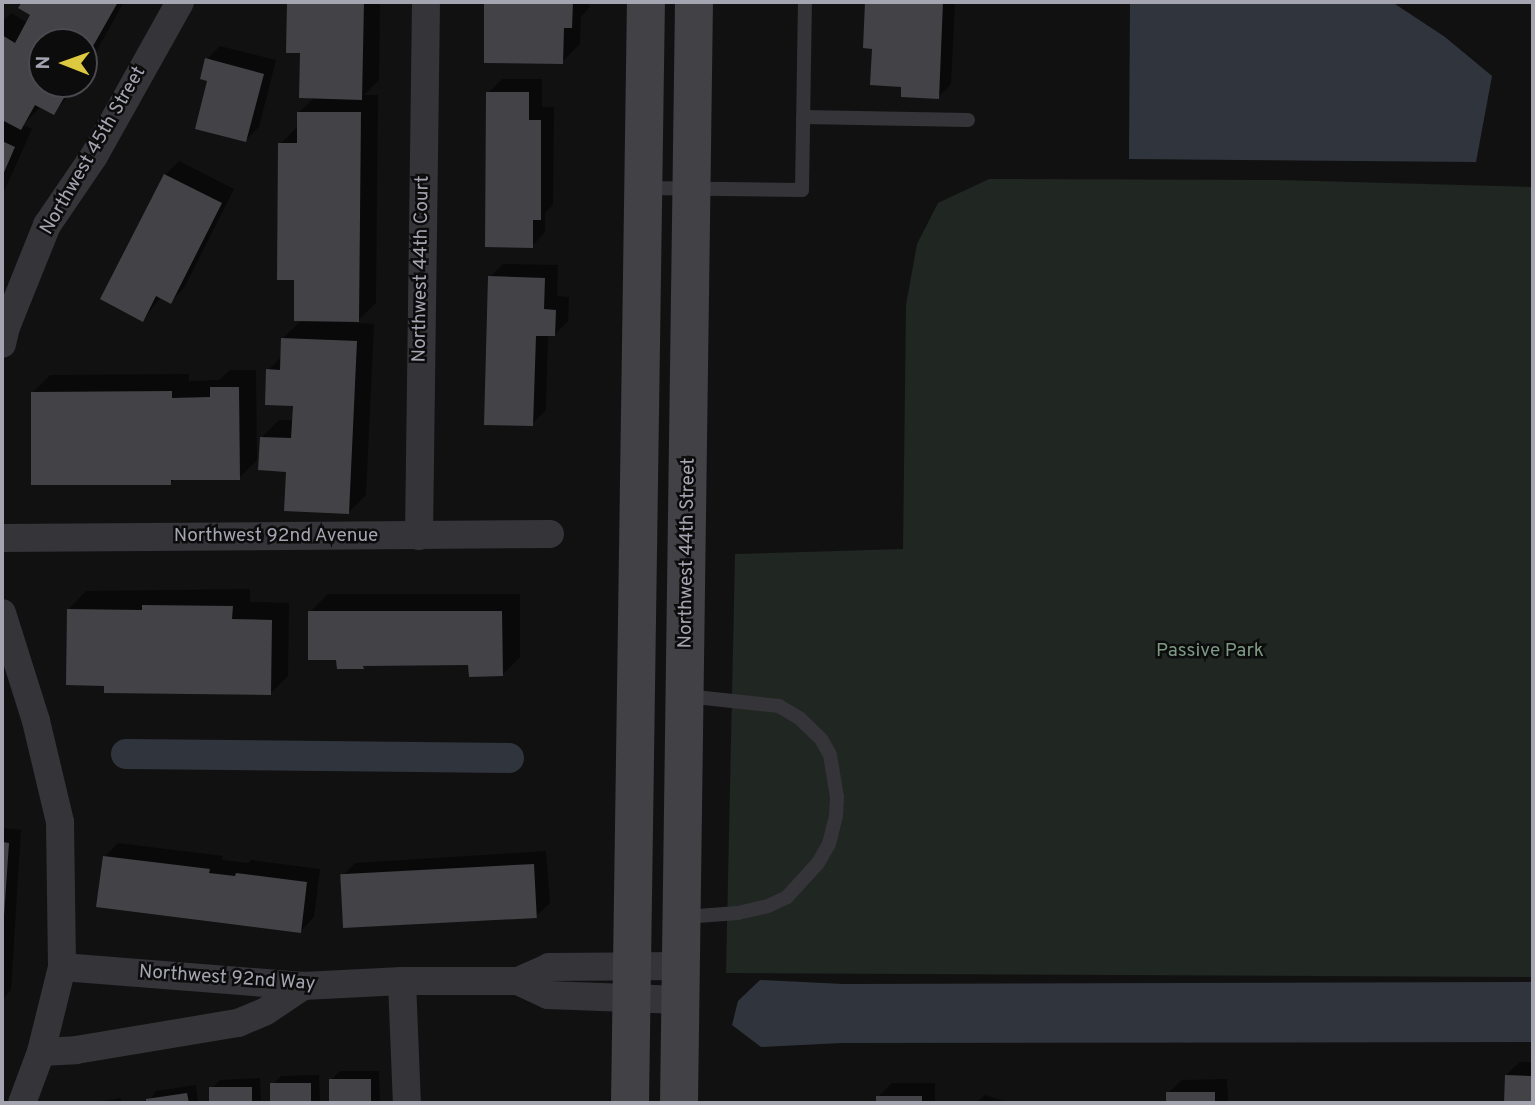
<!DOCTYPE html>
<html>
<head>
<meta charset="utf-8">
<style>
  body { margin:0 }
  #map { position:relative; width:1535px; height:1105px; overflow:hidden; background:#111112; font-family:Overpass,sans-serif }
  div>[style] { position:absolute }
  .green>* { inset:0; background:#202622 }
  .water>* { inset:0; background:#30353d }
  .shadow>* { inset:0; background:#0007 }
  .canal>* { height:30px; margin:-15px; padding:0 15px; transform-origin:15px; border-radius:15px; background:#30353d }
  .building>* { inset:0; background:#434347; transform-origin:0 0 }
  .lane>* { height:14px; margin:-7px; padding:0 7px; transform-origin:7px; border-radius:7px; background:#353439 }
  .street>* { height:28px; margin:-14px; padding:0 14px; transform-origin:14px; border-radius:14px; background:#353439 }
  .secondary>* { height:38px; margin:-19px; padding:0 19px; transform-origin:19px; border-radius:19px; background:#414146 }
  span { translate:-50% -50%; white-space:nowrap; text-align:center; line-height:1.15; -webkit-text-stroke:5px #0c0c0d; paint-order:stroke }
  .street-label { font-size:19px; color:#a4a5b1 }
  .park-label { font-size:19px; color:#7d9a85 }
  .frame { position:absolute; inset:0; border:4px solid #a4a5b1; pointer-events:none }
  .north { position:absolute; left:28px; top:28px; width:70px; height:70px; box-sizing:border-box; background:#0c0c0d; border:2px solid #49494f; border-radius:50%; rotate:271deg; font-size:19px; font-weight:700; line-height:28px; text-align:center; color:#a4a5b1 }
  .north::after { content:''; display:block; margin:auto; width:24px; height:32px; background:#dcc93f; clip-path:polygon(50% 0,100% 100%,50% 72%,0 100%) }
</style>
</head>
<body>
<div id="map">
  <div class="green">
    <i style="clip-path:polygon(989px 179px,1279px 180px,1533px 187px,1533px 977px,726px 973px,735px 554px,903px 549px,906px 305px,917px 244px,938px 203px)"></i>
  </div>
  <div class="water">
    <i style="clip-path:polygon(1130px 2px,1392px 2px,1445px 37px,1492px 76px,1476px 162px,1129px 159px)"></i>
    <i style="clip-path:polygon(760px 980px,843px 984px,1533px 982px,1533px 1042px,841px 1043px,761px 1047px,732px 1025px,738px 1001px)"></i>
  </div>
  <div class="shadow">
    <i style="clip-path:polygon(24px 2px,124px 2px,84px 73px,84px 42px,42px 42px,42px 84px,78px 84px,54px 113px,41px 106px,23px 125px,32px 129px,2px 196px,2px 22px,11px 13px,28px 23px,32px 15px,20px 8px)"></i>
    <i style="clip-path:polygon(289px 2px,380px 2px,379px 80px,364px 95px,378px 95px,376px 303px,355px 323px,374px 324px,366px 495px,348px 513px,288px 470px,262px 437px,279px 420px,294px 420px,295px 405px,268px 370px,282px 356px,283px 338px,302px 320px,280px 144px,298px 126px,299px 112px,315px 97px,302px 51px,288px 51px)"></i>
    <i style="clip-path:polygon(486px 2px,590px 2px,589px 8px,581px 17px,580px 44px,562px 62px,485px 61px)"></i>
    <i style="clip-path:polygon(867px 2px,955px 2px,951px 84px,938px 97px,874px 47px,865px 47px)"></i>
    <i style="clip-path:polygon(220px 46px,276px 60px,259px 127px,246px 140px,209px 80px,207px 59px)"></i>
    <i style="clip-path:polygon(502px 79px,542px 79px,542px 107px,554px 107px,553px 205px,545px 213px,545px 232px,532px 246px,488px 93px)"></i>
    <i style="clip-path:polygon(179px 161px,234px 189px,184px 288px,170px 302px,161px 297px,143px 320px,165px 175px)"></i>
    <i style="clip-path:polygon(503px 264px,558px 265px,557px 296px,569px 297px,568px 321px,555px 334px,548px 334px,546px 410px,532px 424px,490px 277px)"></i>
    <i style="clip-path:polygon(230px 370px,256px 370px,257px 460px,239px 478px,175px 478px,171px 483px,32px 393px,50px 375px,189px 374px,189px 381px,219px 380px)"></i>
    <i style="clip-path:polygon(250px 589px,250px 602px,289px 603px,288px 676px,271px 693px,106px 684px,69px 609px,86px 591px)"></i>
    <i style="clip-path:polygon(328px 594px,520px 594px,520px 657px,502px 675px,470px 663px,366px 664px,363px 667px,338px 658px,310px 612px)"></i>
    <i style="clip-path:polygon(2px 828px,21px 830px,11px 990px,2px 1000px)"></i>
    <i style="clip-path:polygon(118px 843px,223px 856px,222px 860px,248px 863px,251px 860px,320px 869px,314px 917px,301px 931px,104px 857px)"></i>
    <i style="clip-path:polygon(546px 851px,550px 903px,536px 916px,342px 877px,355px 863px)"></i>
    <i style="clip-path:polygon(1520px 1062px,1533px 1062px,1533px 1103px,1506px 1103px,1506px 1075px)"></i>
    <i style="clip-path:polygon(340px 1071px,379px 1071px,380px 1103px,332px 1103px,331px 1080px)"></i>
    <i style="clip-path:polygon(319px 1075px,320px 1103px,272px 1103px,272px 1085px,281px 1076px)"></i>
    <i style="clip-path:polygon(260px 1078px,261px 1103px,211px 1103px,211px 1089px,220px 1080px)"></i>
    <i style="clip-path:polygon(1227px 1079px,1228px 1103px,1168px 1103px,1168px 1093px,1182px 1080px)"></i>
    <i style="clip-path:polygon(892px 1083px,935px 1083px,935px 1103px,878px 1103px,878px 1097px)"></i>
    <i style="clip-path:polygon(196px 1085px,198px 1103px,148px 1103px,156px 1091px)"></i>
    <i style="clip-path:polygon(985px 1095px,1010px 1103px,976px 1103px)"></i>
    <i style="clip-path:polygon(121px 1098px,122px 1103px,92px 1103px)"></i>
  </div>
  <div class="canal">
    <i style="left:126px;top:754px;width:383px;rotate:0.6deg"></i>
  </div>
  <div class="building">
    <i style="clip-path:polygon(22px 2px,118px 2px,84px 62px,84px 42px,42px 42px,42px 84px,72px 84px,54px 115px,35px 105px,21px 130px,2px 120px,2px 35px,15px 43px,30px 15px,18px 8px)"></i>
    <i style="clip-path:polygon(287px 2px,364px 2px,362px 100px,299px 98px,300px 53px,286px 53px)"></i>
    <i style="clip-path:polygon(484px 2px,573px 2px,572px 28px,564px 28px,563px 64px,484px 63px)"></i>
    <i style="clip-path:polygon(865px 2px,943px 2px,939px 99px,901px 97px,901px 87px,870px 85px,872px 49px,863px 48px)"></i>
    <i style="clip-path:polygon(205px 58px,264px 74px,246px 142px,195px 129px,207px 81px,200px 79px)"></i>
    <i style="clip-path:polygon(486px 92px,529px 92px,529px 120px,541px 120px,541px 220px,533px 220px,533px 248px,485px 247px)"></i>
    <i style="clip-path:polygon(297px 112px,361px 112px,359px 322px,294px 321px,294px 280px,277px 280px,278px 143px,297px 143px)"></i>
    <i style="clip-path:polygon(2px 141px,15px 147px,2px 177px)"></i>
    <i style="clip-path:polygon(164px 174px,222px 203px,171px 304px,156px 296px,143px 322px,100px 299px)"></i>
    <i style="clip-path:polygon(488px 276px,545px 278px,544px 309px,556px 310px,555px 336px,536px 336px,533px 426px,484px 425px)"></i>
    <i style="clip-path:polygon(281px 338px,357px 341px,349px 514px,284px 511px,286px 472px,258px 470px,260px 437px,291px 438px,293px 406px,265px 405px,266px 369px,280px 370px)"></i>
    <i style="clip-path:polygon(210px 387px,239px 387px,240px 480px,171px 480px,171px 485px,31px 485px,31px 392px,172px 391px,172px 398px,210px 397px)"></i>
    <i style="clip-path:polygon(142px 605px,233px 606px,232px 619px,272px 620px,271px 695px,104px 693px,104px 686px,66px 685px,67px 609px,142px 610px)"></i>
    <i style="clip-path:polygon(308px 611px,502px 611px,503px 676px,469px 677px,468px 665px,363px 666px,364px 669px,337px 669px,336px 660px,308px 660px)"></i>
    <i style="clip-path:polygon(2px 842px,9px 843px,4px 916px,2px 916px)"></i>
    <i style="clip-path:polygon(103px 856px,210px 869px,209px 873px,235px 876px,236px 873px,307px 882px,301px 933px,96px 907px)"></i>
    <i style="left:534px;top:864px;width:54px;height:194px;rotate:87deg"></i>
    <i style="left:1505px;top:1075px;width:28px;height:28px;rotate:2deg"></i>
    <i style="left:329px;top:1079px;width:42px;height:24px"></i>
    <i style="left:311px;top:1083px;width:20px;height:41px;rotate:90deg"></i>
    <i style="left:252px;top:1087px;width:16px;height:43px;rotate:90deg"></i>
    <i style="left:1166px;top:1092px;width:49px;height:11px"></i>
    <i style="clip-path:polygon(187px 1093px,189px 1103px,146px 1103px,146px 1099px)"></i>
    <i style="left:876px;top:1096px;width:46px;height:7px"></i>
  </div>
  <div class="lane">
    <i style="left:803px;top:117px;width:165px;rotate:1deg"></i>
    <i style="left:644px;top:188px;width:158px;rotate:0.7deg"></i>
    <i style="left:802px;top:190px;width:188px;rotate:-89.1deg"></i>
    <i style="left:684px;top:917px;width:54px;rotate:-4.2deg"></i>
    <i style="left:738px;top:913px;width:31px;rotate:-13deg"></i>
    <i style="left:768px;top:906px;width:21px;rotate:-25deg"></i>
    <i style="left:787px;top:897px;width:46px;rotate:-47.6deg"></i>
    <i style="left:818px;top:863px;width:22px;rotate:-60deg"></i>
    <i style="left:829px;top:844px;width:29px;rotate:-76deg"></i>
    <i style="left:836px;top:816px;width:19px;rotate:-87deg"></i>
    <i style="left:837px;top:797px;width:43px;rotate:-99.5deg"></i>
    <i style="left:830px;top:755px;width:18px;rotate:-119deg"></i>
    <i style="left:821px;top:739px;width:30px;rotate:-136deg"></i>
    <i style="left:799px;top:718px;width:23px;rotate:-149deg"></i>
    <i style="left:779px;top:706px;width:94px;rotate:-173.9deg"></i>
  </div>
  <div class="street">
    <i style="left:2px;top:344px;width:17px;rotate:-77deg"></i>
    <i style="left:6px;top:327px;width:110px;rotate:-68.1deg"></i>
    <i style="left:47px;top:225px;width:83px;rotate:-55.7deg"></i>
    <i style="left:94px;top:156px;width:176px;rotate:-60.8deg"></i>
    <i style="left:419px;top:536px;width:534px;rotate:-89.25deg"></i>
    <i style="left:2px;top:538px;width:548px;rotate:-0.42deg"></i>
    <i style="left:2px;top:613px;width:113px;rotate:72.5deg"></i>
    <i style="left:36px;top:721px;width:104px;rotate:76.6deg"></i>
    <i style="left:60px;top:822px;width:145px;rotate:89.2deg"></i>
    <i style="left:62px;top:967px;width:88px;rotate:103.9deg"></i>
    <i style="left:41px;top:1052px;width:54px;rotate:110.4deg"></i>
    <i style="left:62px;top:967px;width:242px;rotate:4.5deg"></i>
    <i style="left:303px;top:986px;width:99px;rotate:-2.9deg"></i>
    <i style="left:402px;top:981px;width:116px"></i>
    <i style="left:518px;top:981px;width:34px;rotate:-24deg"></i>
    <i style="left:549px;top:967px;width:132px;rotate:-0.4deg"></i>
    <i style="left:402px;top:981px;width:122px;rotate:87.7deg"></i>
    <i style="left:518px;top:981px;width:33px;rotate:25deg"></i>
    <i style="left:548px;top:995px;width:132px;rotate:2.2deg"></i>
    <i style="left:41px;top:1052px;width:35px;rotate:-3deg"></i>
    <i style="left:76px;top:1050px;width:164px;rotate:-9.5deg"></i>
    <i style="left:238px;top:1023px;width:30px;rotate:-23deg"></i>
    <i style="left:266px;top:1011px;width:45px;rotate:-34deg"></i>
  </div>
  <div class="secondary">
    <i style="left:630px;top:1103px;width:1101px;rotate:-89.17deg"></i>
    <i style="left:679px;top:1103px;width:1101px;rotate:-89.22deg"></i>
  </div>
  <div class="street-label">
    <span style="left:94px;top:151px;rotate:-60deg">Northwest 45th Street</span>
    <span style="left:422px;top:269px;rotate:-89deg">Northwest 44th Court</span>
    <span style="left:276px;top:537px">Northwest 92nd Avenue</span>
    <span style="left:688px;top:553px;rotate:-89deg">Northwest 44th Street</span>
    <span style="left:227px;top:979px;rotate:4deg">Northwest 92nd Way</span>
  </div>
  <div class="park-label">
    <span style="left:1210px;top:652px">Passive Park</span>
  </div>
  <div class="frame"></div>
  <div class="north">N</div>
</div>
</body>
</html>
